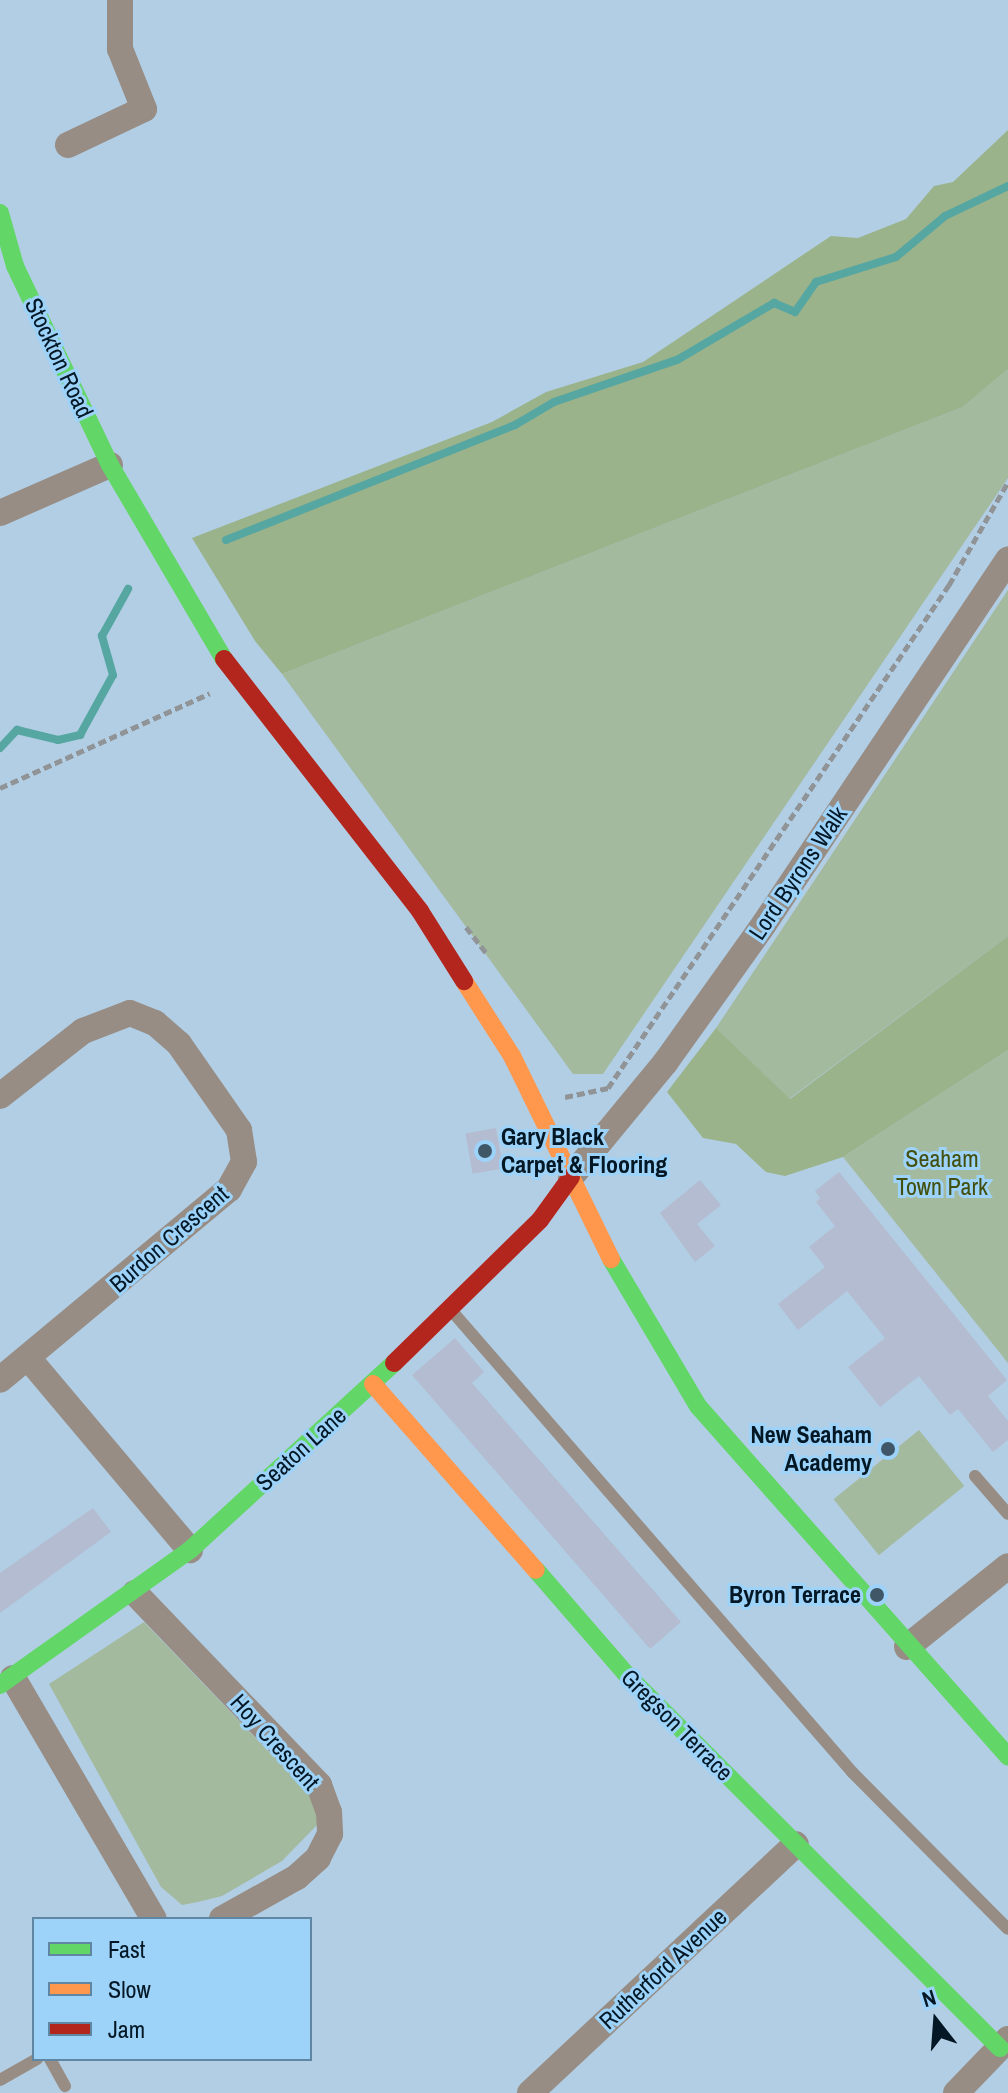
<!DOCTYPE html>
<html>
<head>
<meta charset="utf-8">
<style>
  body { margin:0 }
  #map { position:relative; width:1008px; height:2093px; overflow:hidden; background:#b2cee4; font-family:"Archivo Narrow",sans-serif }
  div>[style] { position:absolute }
  .green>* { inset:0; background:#a4ba9f; transform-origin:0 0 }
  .forest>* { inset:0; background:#9bb38b }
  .stream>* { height:8px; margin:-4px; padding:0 4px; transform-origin:4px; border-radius:4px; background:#56a6a2 }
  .building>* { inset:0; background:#b3bcd0; transform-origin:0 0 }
  .path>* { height:5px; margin-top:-2.5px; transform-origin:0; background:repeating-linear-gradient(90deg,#909497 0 8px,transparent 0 12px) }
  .lane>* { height:12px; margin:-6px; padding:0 6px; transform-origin:6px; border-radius:6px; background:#978d84 }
  .street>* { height:26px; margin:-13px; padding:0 13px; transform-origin:13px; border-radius:13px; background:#978d84 }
  .fast>* { height:18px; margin:-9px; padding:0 9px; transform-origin:9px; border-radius:9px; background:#63d668 }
  .slow>* { height:18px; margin:-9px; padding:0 9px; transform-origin:9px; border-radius:9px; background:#ff974d }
  .jam>* { height:18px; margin:-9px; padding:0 9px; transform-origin:9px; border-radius:9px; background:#b3261e }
  .dots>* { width:22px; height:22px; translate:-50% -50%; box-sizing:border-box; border:4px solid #9dd2f9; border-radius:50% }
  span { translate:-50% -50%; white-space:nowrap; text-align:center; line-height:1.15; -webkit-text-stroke:6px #9dd2f9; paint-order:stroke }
  .street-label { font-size:24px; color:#031725 }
  .poi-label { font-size:24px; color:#031725; font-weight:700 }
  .left { translate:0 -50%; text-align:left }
  .right { translate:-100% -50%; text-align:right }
  .park-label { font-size:24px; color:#43500d }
  .legend { position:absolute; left:32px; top:1917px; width:280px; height:144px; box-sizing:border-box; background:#9dd2f9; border:2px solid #5f87a4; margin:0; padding:10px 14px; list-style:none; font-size:24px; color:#031725 }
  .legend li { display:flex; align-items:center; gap:16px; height:40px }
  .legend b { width:40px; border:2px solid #5f87a4 }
  .north { position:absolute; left:896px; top:1981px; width:80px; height:80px; -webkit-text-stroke:6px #9dd2f9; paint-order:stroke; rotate:343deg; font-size:22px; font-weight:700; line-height:32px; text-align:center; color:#031725 }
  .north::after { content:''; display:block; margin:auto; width:28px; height:36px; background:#031725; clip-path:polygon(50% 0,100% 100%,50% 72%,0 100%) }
</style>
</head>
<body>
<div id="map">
  <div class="green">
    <i style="clip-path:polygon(1008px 369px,1008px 478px,603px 1074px,573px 1074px,282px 674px,963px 407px)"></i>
    <i style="clip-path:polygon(1008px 590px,1008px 936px,789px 1099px,716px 1028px)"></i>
    <i style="clip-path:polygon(1008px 1050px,1008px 1363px,843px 1157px)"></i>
    <i style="left:919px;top:1430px;width:72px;height:110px;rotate:51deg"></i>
    <i style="clip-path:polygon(144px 1622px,314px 1799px,318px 1824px,282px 1861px,222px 1896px,198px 1902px,182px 1905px,161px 1887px,49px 1684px)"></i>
  </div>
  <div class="forest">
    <i style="clip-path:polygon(1008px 130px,1008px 369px,963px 407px,282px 674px,255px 641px,192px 538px,492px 422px,546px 392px,643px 362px,831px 236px,858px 238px,906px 219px,934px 186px,953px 182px)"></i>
    <i style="clip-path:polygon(1008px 936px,1008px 1050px,843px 1157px,785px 1176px,766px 1172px,736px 1144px,703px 1138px,667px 1092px,716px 1028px,790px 1099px)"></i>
  </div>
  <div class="stream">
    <i style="left:226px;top:540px;width:311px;rotate:-21.7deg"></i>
    <i style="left:515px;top:425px;width:45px;rotate:-30.5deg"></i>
    <i style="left:554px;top:402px;width:130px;rotate:-18.9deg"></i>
    <i style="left:677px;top:360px;width:113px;rotate:-30.4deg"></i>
    <i style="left:774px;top:303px;width:23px;rotate:23deg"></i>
    <i style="left:795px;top:312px;width:37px;rotate:-55deg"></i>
    <i style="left:816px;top:282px;width:84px;rotate:-17.4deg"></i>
    <i style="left:896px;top:257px;width:64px;rotate:-39.9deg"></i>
    <i style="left:945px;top:216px;width:70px;rotate:-25.5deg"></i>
    <i style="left:0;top:748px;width:25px;rotate:-47deg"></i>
    <i style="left:17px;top:730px;width:42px;rotate:13.7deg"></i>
    <i style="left:58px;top:740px;width:23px;rotate:-13deg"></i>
    <i style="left:80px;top:735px;width:68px;rotate:-61.2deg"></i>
    <i style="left:113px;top:675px;width:41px;rotate:-105.8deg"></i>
    <i style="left:102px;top:636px;width:54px;rotate:-61deg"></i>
  </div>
  <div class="building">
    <i style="left:496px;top:1128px;width:41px;height:31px;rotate:80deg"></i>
    <i style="clip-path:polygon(839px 1172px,1007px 1380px,988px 1396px,1008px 1421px,1008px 1440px,993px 1452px,958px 1409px,950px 1415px,919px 1376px,880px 1407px,848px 1367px,885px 1338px,847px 1291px,798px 1330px,778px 1304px,825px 1267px,809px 1247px,835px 1226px,816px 1202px,820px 1198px,815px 1191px)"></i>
    <i style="clip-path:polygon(700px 1180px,721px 1205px,697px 1224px,715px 1246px,695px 1262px,660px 1213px)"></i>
    <i style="clip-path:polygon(455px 1338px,484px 1372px,472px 1383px,681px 1622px,650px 1649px,412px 1375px)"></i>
    <i style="clip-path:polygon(93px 1508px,111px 1532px,0 1613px,0 1573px)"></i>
  </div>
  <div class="path">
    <i style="left:0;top:788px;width:230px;rotate:-24.3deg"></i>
    <i style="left:466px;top:927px;width:33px;rotate:52deg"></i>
    <i style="left:565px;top:1097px;width:44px;rotate:-11.8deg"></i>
    <i style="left:608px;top:1088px;width:608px;rotate:-55.87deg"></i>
    <i style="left:949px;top:585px;width:119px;rotate:-60.2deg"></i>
  </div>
  <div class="lane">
    <i style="left:451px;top:1310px;width:612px;rotate:49.04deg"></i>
    <i style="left:852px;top:1772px;width:221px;rotate:45.2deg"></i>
    <i style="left:975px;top:1476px;width:50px;rotate:49deg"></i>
    <i style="left:50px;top:2059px;width:31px;rotate:61deg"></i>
    <i style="left:0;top:2080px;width:43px;rotate:-29.6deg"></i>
  </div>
  <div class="street">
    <i style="left:68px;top:145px;width:84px;rotate:-25.3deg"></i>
    <i style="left:144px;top:109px;width:65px;rotate:-111.8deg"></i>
    <i style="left:120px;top:49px;width:49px;rotate:-90deg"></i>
    <i style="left:0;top:513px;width:120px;rotate:-23.6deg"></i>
    <i style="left:0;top:1096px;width:105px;rotate:-38.1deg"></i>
    <i style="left:83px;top:1031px;width:50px;rotate:-21deg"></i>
    <i style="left:130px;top:1013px;width:27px;rotate:22deg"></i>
    <i style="left:155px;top:1023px;width:32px;rotate:41deg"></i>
    <i style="left:179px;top:1044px;width:105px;rotate:55.1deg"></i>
    <i style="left:239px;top:1130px;width:32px;rotate:81deg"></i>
    <i style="left:244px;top:1162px;width:31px;rotate:119deg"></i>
    <i style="left:229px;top:1189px;width:298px;rotate:140.2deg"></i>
    <i style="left:571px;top:1177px;width:148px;rotate:-50.5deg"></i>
    <i style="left:665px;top:1063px;width:163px;rotate:-54.5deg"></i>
    <i style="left:760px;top:930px;width:446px;rotate:-56.2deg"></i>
    <i style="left:29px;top:1359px;width:250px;rotate:49.9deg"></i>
    <i style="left:135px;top:1593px;width:266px;rotate:46.2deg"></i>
    <i style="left:319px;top:1785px;width:29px;rotate:70deg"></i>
    <i style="left:329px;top:1812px;width:22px;rotate:87deg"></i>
    <i style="left:330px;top:1834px;width:27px;rotate:117deg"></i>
    <i style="left:318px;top:1858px;width:28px;rotate:138deg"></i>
    <i style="left:297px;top:1877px;width:86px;rotate:150.8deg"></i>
    <i style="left:907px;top:1647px;width:129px;rotate:-38.7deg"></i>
    <i style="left:13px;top:1678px;width:279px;rotate:59.7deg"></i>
    <i style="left:530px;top:2093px;width:364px;rotate:-43.1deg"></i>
    <i style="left:956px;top:2093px;width:75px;rotate:-46.1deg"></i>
  </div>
  <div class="fast">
    <i style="left:0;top:213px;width:55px;rotate:74.2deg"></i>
    <i style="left:15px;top:266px;width:221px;rotate:64.5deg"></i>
    <i style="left:110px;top:465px;width:225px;rotate:59.6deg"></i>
    <i style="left:611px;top:1259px;width:171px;rotate:59.4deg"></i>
    <i style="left:698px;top:1406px;width:468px;rotate:48.5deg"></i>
    <i style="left:536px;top:1570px;width:138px;rotate:49.1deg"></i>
    <i style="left:626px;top:1674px;width:529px;rotate:45deg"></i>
    <i style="left:0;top:1685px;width:233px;rotate:-35.4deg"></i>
    <i style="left:190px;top:1550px;width:277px;rotate:-42.5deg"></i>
  </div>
  <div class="slow">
    <i style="left:464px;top:981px;width:89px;rotate:57.4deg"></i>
    <i style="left:512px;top:1056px;width:226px;rotate:64deg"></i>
    <i style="left:373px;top:1384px;width:247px;rotate:48.8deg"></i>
  </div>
  <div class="jam">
    <i style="left:224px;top:659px;width:319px;rotate:52.1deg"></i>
    <i style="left:420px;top:911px;width:83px;rotate:57.8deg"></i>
    <i style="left:394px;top:1363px;width:204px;rotate:-44.4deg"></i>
    <i style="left:540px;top:1220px;width:53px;rotate:-54.2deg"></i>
  </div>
  <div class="dots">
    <i style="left:485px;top:1151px;background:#405768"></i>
    <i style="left:888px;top:1449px;background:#405768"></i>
    <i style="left:877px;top:1595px;background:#405768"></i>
  </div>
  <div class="street-label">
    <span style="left:59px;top:358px;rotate:65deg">Stockton Road</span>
    <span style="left:798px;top:873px;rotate:-56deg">Lord Byrons Walk</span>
    <span style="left:169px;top:1239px;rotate:-41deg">Burdon Crescent</span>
    <span style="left:301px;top:1449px;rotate:-42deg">Seaton Lane</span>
    <span style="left:677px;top:1725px;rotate:45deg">Gregson Terrace</span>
    <span style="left:275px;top:1742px;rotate:48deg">Hoy Crescent</span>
    <span style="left:663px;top:1969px;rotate:-43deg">Rutherford Avenue</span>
  </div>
  <div class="poi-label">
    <span class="left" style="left:501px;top:1151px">Gary Black<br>Carpet &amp; Flooring</span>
    <span class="right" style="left:872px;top:1449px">New Seaham<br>Academy</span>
    <span class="right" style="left:861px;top:1595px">Byron Terrace</span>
  </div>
  <div class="park-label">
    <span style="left:942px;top:1173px">Seaham<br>Town Park</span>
  </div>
  <ul class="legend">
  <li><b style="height:10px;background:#63d668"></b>Fast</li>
  <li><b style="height:10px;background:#ff974d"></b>Slow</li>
  <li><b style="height:10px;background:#b3261e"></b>Jam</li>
  </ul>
  <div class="north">N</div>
</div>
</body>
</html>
